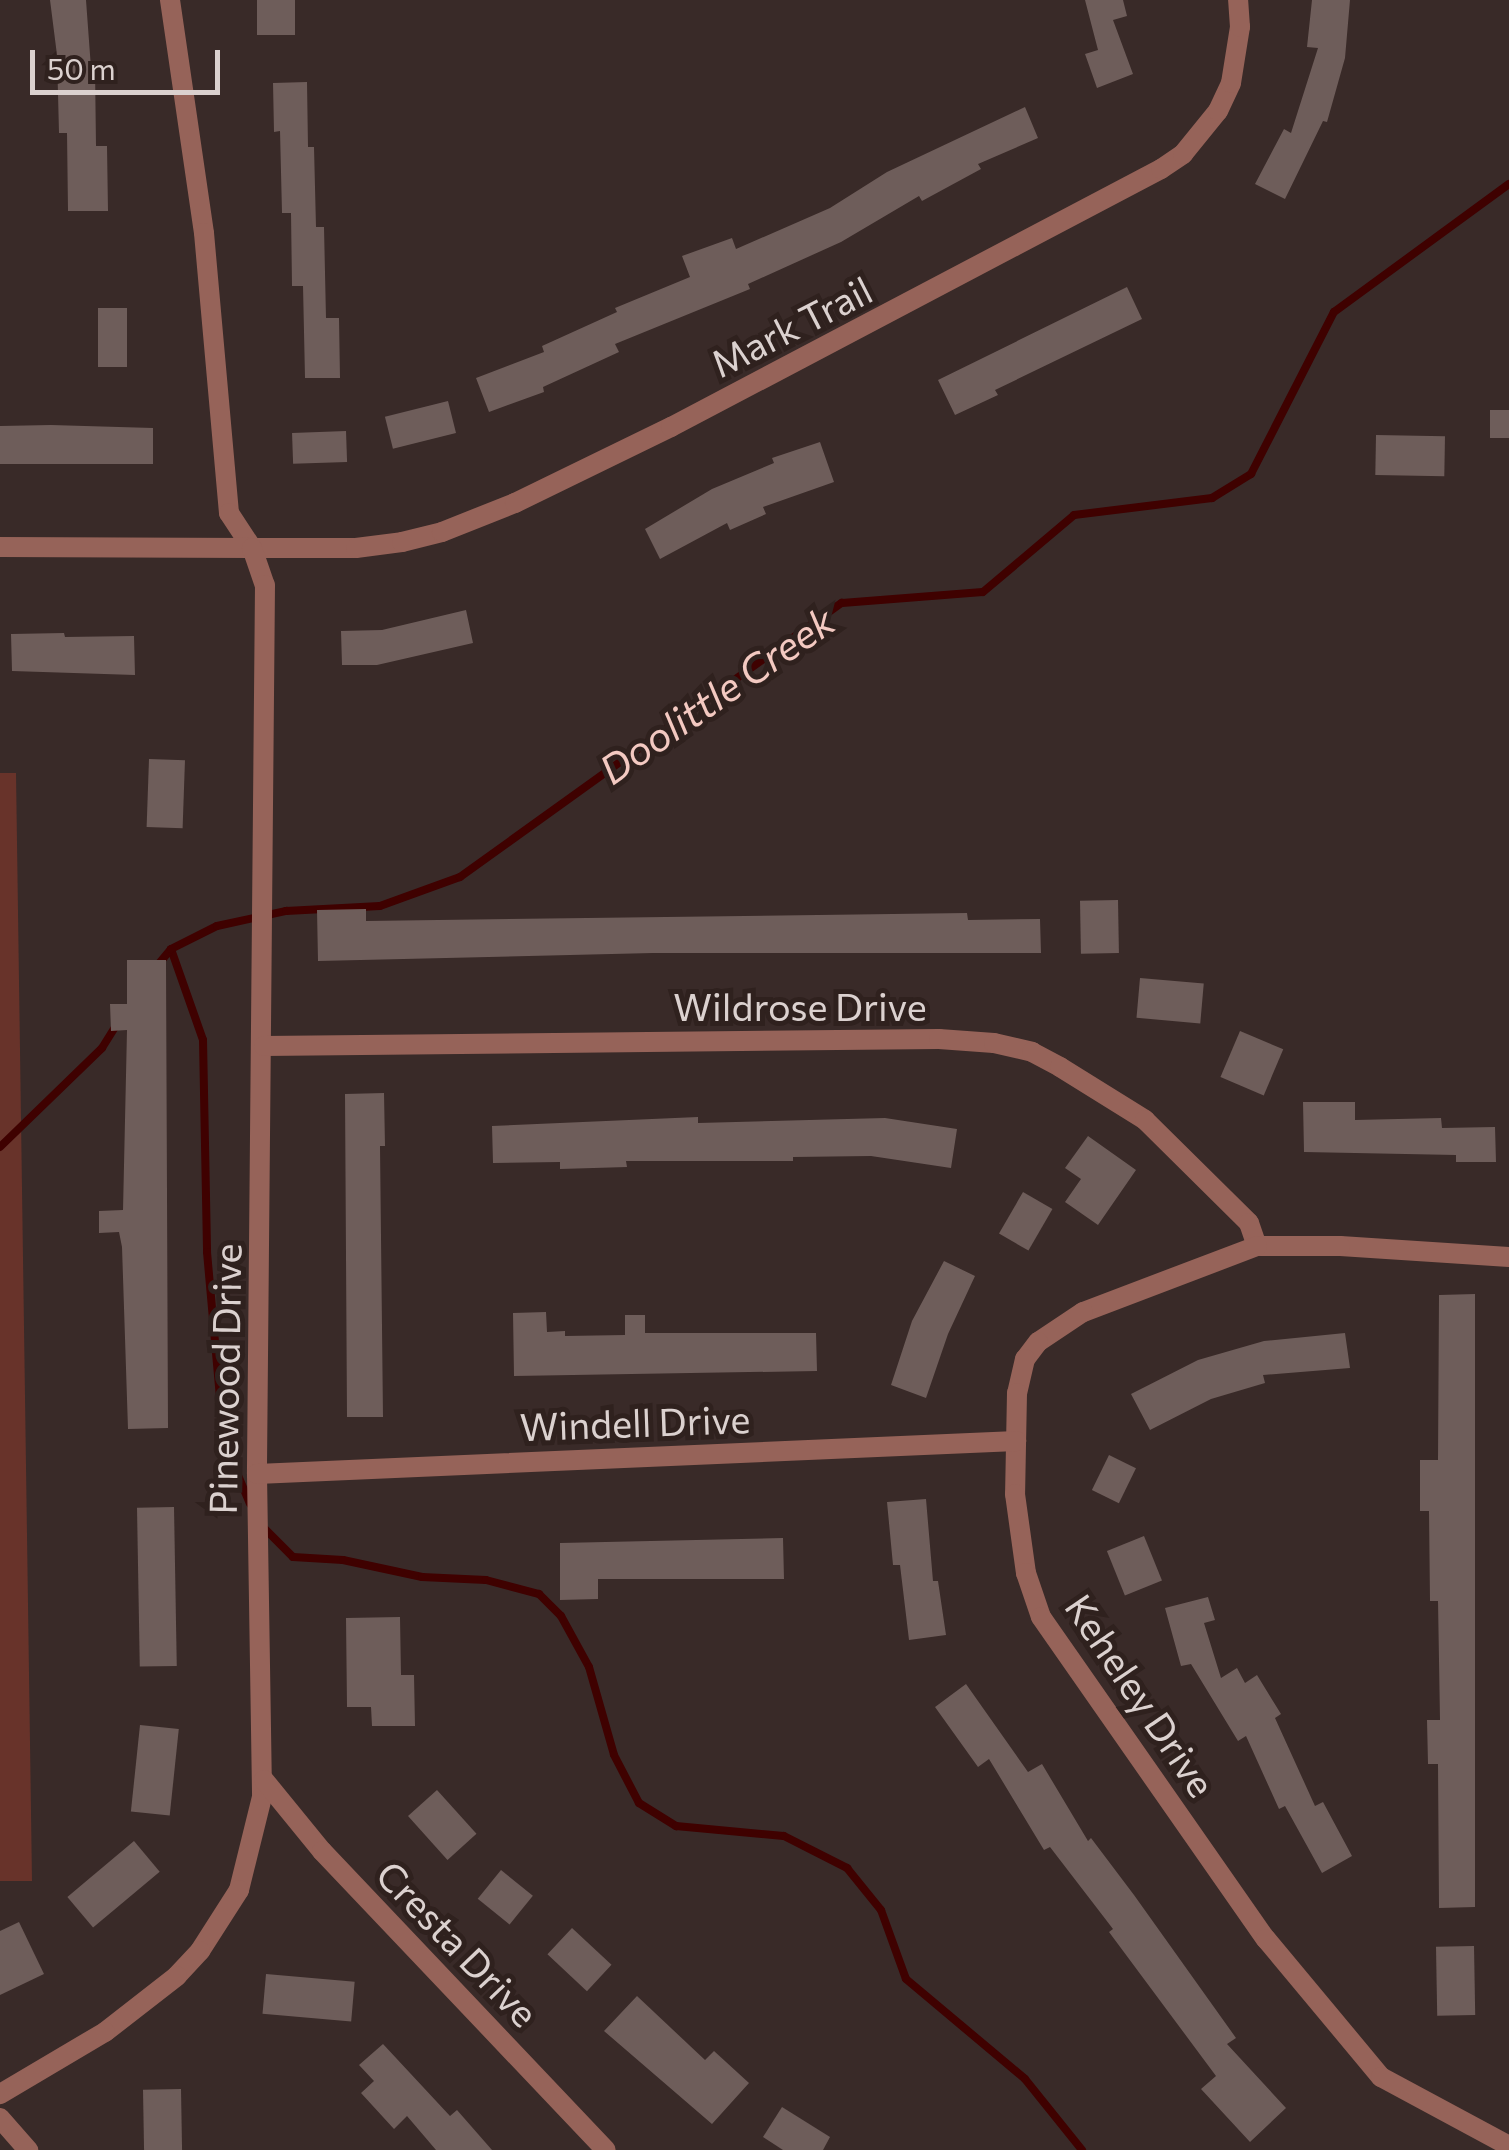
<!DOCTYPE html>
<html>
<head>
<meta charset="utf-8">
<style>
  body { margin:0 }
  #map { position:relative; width:1509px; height:2150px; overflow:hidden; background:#392a28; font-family:Commissioner,sans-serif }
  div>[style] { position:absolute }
  .green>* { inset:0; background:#68332a }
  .stream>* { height:8px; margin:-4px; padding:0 4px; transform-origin:4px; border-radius:4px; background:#3f0100 }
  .building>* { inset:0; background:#6e5d5a; transform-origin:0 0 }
  .street>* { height:20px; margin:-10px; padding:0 10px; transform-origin:10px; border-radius:10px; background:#966359 }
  span { translate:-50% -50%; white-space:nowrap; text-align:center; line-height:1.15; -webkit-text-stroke:10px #2f211e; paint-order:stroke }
  .street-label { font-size:38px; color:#dbd1cf }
  .water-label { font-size:40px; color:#f3c9c1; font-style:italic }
  .scale { position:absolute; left:30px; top:50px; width:190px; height:45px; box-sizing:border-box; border:5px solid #dbd1cf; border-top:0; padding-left:12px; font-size:30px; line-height:35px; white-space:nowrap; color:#dbd1cf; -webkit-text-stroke:8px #2f211e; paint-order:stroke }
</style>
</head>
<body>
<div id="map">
  <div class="green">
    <i style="clip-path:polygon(0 773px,16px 773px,32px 1881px,0 1881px)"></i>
  </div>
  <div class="stream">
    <i style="left:171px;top:949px;width:96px;rotate:70.6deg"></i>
    <i style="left:203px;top:1040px;width:212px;rotate:88.9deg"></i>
    <i style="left:207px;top:1252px;width:191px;rotate:84.9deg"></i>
    <i style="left:224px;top:1442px;width:67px;rotate:67.2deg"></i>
    <i style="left:156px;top:967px;width:23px;rotate:-50deg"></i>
    <i style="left:171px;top:949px;width:51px;rotate:-26.6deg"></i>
    <i style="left:217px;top:926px;width:71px;rotate:-12.3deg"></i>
    <i style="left:286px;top:911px;width:94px;rotate:-3deg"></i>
    <i style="left:380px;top:906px;width:85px;rotate:-19.9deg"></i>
    <i style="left:460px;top:877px;width:470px;rotate:-35.7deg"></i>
    <i style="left:842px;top:603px;width:141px;rotate:-4.5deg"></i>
    <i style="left:983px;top:592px;width:119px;rotate:-40.2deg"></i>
    <i style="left:1074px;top:515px;width:139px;rotate:-7deg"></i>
    <i style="left:1212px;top:498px;width:46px;rotate:-31.6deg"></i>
    <i style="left:1251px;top:474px;width:182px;rotate:-62.9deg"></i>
    <i style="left:1334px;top:312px;width:217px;rotate:-36.2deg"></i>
    <i style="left:0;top:1147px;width:142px;rotate:-44.1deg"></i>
    <i style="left:102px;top:1048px;width:28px;rotate:-58deg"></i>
    <i style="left:261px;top:1525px;width:45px;rotate:45deg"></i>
    <i style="left:293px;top:1557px;width:50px;rotate:3.4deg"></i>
    <i style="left:343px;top:1560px;width:81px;rotate:12.1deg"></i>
    <i style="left:422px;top:1577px;width:64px;rotate:2.7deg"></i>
    <i style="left:486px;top:1580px;width:55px;rotate:14.8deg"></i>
    <i style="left:539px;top:1594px;width:31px;rotate:45deg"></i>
    <i style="left:561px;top:1616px;width:58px;rotate:61.2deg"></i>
    <i style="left:589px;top:1667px;width:91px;rotate:74.1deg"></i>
    <i style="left:614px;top:1755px;width:54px;rotate:62.5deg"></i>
    <i style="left:639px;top:1803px;width:44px;rotate:31.9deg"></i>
    <i style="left:676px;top:1826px;width:108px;rotate:5.3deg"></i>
    <i style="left:784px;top:1836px;width:71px;rotate:26.9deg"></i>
    <i style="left:847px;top:1868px;width:54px;rotate:51deg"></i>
    <i style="left:881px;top:1910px;width:73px;rotate:70.1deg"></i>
    <i style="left:906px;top:1979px;width:155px;rotate:40deg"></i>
    <i style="left:1025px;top:2079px;width:91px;rotate:51.2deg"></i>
  </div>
  <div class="building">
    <i style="clip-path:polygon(50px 0,86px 0,91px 68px,95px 68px,96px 146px,107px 146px,108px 211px,68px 211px,67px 133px,59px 133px,57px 55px)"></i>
    <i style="left:257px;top:0;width:38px;height:35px"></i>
    <i style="clip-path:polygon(1085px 0,1123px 0,1127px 16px,1113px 20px,1133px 74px,1097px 88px,1085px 54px,1098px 50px)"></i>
    <i style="clip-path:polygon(1312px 0,1350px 0,1345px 58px,1327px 122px,1323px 121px,1285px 199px,1255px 184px,1284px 129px,1291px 133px,1318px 48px,1307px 47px)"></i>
    <i style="clip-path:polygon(307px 82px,308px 147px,314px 147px,316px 227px,324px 227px,326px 318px,339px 318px,340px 378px,305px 378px,303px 286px,292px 286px,291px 213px,282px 213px,280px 131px,274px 132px,273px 83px)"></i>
    <i style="clip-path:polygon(1025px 107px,1038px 138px,978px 164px,981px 169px,922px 201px,919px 196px,841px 242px,748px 284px,750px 289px,615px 344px,619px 352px,543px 387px,544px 392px,489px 412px,476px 378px,544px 352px,542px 346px,617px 312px,615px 308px,690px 277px,682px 256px,732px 238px,736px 249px,830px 208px,887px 172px)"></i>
    <i style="clip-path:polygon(1127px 287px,1142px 319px,995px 390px,998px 395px,955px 415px,938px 380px)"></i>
    <i style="left:98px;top:308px;width:29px;height:59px"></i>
    <i style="left:448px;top:401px;width:33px;height:65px;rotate:76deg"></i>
    <i style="left:1490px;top:410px;width:19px;height:28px"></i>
    <i style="clip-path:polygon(51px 425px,153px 428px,153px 464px,0 464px,0 426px)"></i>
    <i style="left:346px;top:431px;width:31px;height:54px;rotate:88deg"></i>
    <i style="left:1376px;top:435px;width:69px;height:40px;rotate:1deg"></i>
    <i style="clip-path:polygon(820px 442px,834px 482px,763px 507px,766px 514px,730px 530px,727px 523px,660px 559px,645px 529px,712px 489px,774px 463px,772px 458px)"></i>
    <i style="clip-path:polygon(466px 610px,473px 643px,377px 665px,342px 665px,341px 631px,382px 630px)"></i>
    <i style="clip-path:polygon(64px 633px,65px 637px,134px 636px,135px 675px,12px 671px,11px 634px)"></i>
    <i style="left:149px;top:759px;width:36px;height:68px;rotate:2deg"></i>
    <i style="left:1118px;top:900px;width:53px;height:38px;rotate:89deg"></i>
    <i style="clip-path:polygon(366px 909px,366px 921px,967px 913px,968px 920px,1040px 919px,1041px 953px,653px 953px,318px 961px,317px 910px)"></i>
    <i style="clip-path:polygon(127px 960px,166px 960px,168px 1428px,128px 1429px,122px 1247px,119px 1232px,99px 1233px,99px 1211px,123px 1210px,127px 1030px,111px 1031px,110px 1004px,127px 1004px)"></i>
    <i style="left:1140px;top:978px;width:64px;height:40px;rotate:5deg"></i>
    <i style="left:1240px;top:1031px;width:47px;height:50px;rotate:23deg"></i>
    <i style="clip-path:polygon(384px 1093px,385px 1146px,380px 1146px,383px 1417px,347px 1417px,345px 1094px)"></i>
    <i style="clip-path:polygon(1303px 1102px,1355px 1102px,1355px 1120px,1441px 1118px,1442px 1128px,1495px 1127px,1496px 1162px,1456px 1162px,1456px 1155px,1304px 1152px)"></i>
    <i style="clip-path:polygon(698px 1117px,698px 1123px,885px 1118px,957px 1129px,951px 1168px,871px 1156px,793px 1157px,793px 1161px,626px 1161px,627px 1167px,560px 1169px,560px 1162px,493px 1163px,492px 1126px)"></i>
    <i style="clip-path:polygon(1088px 1136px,1136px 1170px,1098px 1225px,1065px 1202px,1081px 1179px,1065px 1168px)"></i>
    <i style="left:1023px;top:1192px;width:34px;height:48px;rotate:30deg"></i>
    <i style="clip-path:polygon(944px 1261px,975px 1276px,948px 1334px,926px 1398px,891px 1385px,912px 1321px)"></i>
    <i style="clip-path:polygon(1475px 1294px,1475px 1907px,1439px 1908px,1438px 1764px,1428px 1764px,1427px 1720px,1440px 1720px,1438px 1601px,1430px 1601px,1429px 1511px,1420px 1511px,1420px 1460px,1438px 1460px,1439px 1295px)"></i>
    <i style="clip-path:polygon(546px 1312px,547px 1332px,565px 1331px,565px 1336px,625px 1335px,625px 1315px,645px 1315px,645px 1333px,816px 1333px,817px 1371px,514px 1376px,513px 1313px)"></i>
    <i style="clip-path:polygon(1345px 1333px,1350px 1368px,1263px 1375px,1265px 1383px,1211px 1399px,1150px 1430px,1131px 1394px,1198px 1360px,1264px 1341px)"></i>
    <i style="left:1109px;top:1455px;width:30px;height:39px;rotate:26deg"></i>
    <i style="clip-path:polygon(926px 1499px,933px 1581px,938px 1581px,946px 1635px,909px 1640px,900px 1565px,893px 1565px,887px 1502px)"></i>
    <i style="left:174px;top:1507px;width:159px;height:37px;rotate:89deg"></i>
    <i style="left:1144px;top:1536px;width:48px;height:40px;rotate:68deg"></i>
    <i style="clip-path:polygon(783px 1538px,784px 1579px,598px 1579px,598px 1599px,560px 1600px,560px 1543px)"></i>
    <i style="clip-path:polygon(1208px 1597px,1215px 1620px,1204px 1623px,1221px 1678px,1237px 1668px,1245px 1683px,1257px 1675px,1281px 1714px,1275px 1718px,1315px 1806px,1323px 1802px,1352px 1856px,1322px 1873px,1285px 1806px,1279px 1809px,1246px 1736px,1238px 1741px,1191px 1664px,1181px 1666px,1165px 1608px)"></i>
    <i style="clip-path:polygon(400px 1617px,401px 1675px,414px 1675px,415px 1726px,372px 1726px,371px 1707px,347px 1707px,346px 1618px)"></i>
    <i style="clip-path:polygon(966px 1684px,1028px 1772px,1042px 1764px,1088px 1841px,1091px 1838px,1134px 1895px,1236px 2038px,1227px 2044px,1286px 2108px,1250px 2142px,1201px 2089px,1216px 2076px,1109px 1932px,1113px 1929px,1050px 1847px,1044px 1850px,989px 1759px,978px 1767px,935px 1707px)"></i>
    <i style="left:140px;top:1725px;width:39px;height:87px;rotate:6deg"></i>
    <i style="left:437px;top:1790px;width:59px;height:39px;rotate:48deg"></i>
    <i style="left:134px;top:1841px;width:40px;height:87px;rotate:50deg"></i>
    <i style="left:501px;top:1870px;width:41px;height:37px;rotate:39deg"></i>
    <i style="clip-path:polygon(19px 1922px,44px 1974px,0 1995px,0 1931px)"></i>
    <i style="left:572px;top:1928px;width:54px;height:36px;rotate:43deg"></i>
    <i style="left:1474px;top:1946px;width:69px;height:38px;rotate:89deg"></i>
    <i style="left:266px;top:1974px;width:89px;height:40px;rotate:5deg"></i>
    <i style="clip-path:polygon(637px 1996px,705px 2060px,714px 2051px,749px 2083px,712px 2124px,604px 2031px)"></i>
    <i style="clip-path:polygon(383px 2044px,450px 2116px,457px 2110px,492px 2150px,436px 2150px,407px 2116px,394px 2129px,361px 2093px,374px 2081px,359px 2065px)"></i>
    <i style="left:181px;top:2089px;width:61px;height:38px;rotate:89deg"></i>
    <i style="clip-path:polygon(782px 2107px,830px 2137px,823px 2150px,783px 2150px,763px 2137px)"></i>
  </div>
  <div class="street">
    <i style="left:170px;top:0;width:235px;rotate:81.7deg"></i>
    <i style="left:204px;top:233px;width:281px;rotate:84.9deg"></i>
    <i style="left:229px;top:513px;width:42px;rotate:56.7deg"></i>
    <i style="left:252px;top:548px;width:104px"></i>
    <i style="left:356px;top:548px;width:46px;rotate:-7.4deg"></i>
    <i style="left:402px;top:542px;width:41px;rotate:-14deg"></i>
    <i style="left:442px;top:532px;width:79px;rotate:-21.7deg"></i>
    <i style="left:515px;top:503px;width:174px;rotate:-26deg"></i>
    <i style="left:671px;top:427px;width:554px;rotate:-27.77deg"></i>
    <i style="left:1161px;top:169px;width:27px;rotate:-34deg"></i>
    <i style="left:1183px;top:154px;width:55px;rotate:-50.9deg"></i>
    <i style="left:1218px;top:111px;width:31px;rotate:-65deg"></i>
    <i style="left:1231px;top:83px;width:57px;rotate:-80.9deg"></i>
    <i style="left:1240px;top:27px;width:27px;rotate:-94deg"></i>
    <i style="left:0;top:547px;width:252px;rotate:0.2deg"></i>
    <i style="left:252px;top:548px;width:39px;rotate:71deg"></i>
    <i style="left:265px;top:585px;width:889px;rotate:90.52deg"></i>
    <i style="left:257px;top:1474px;width:323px;rotate:89.1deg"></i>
    <i style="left:262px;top:1797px;width:96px;rotate:103.9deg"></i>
    <i style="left:239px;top:1890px;width:72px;rotate:122.6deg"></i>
    <i style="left:200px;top:1951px;width:34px;rotate:133deg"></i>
    <i style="left:177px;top:1976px;width:91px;rotate:142.1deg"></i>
    <i style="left:105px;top:2032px;width:122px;rotate:149.4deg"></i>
    <i style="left:264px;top:1046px;width:675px;rotate:-0.59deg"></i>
    <i style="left:939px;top:1039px;width:55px;rotate:4.2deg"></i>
    <i style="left:994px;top:1043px;width:39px;rotate:13deg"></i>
    <i style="left:1032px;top:1052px;width:32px;rotate:28deg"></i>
    <i style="left:1060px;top:1067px;width:100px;rotate:31.9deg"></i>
    <i style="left:1145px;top:1120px;width:146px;rotate:44.7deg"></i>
    <i style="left:1249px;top:1223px;width:24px;rotate:71deg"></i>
    <i style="left:1509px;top:1257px;width:169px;rotate:-176.3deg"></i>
    <i style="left:1340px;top:1246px;width:83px;rotate:180deg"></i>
    <i style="left:1257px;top:1246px;width:186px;rotate:159.2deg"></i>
    <i style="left:1083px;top:1312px;width:54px;rotate:146.3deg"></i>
    <i style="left:1038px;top:1342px;width:21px;rotate:127deg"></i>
    <i style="left:1025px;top:1359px;width:35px;rotate:103deg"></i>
    <i style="left:1017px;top:1393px;width:101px;rotate:91.1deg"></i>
    <i style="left:1015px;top:1494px;width:80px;rotate:82.1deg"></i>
    <i style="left:1026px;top:1573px;width:46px;rotate:71.2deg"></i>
    <i style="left:1041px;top:1617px;width:393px;rotate:55.1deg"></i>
    <i style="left:1266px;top:1939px;width:180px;rotate:50.2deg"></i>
    <i style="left:1381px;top:2077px;width:145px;rotate:28.3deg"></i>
    <i style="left:257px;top:1474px;width:760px;rotate:-2.49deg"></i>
    <i style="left:264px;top:1780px;width:92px;rotate:50.8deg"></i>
    <i style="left:322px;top:1851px;width:412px;rotate:46.5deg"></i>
    <i style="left:0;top:2118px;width:43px;rotate:48.8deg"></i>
  </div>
  <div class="street-label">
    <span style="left:791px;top:326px;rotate:-27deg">Mark Trail</span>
    <span style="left:800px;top:1006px">Wildrose Drive</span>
    <span style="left:224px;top:1379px;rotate:-89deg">Pinewood Drive</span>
    <span style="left:635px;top:1422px;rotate:-2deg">Windell Drive</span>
    <span style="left:1141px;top:1695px;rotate:56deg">Keheley Drive</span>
    <span style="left:458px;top:1943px;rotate:46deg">Cresta Drive</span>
  </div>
  <div class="water-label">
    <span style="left:716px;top:694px;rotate:-35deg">Doolittle Creek</span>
  </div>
  <div class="scale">50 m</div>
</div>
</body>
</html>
